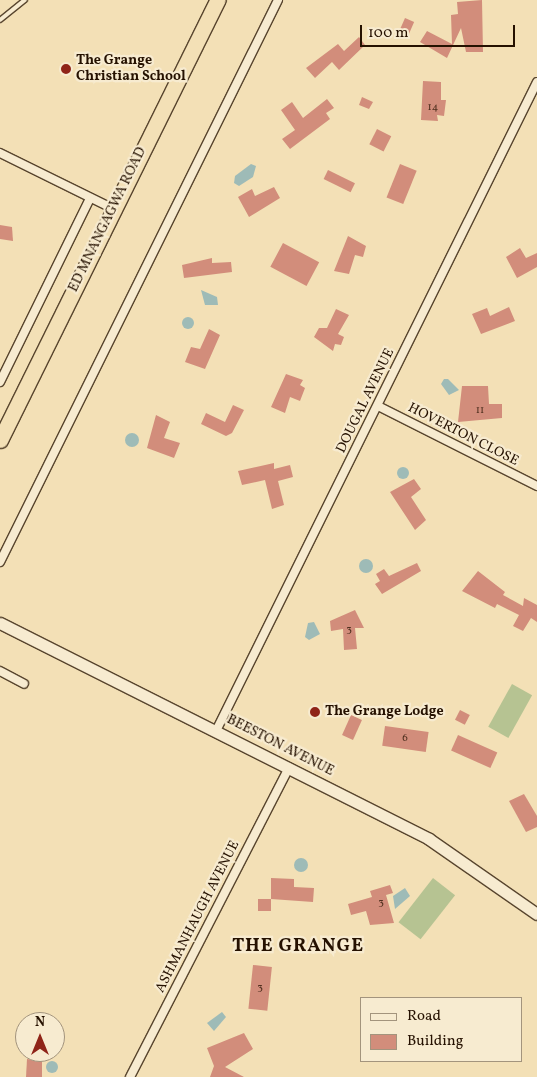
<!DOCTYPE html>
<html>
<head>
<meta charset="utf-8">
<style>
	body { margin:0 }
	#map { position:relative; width:537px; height:1077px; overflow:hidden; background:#f3e0b6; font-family:Vollkorn,serif }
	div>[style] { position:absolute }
	.green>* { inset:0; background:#b6c392; transform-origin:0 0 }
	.water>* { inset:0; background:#9ebbb7 }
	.round { border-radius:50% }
	.building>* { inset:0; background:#d28d7b; transform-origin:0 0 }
	.roads { filter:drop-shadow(1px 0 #58452e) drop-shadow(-1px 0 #58452e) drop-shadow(0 1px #58452e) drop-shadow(0 -1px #58452e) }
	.lane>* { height:4px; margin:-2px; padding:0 2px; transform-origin:2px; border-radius:2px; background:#f7ebd0 }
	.street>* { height:8px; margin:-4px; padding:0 4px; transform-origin:4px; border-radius:4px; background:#f7ebd0 }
	.secondary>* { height:11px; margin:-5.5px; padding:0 5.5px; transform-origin:5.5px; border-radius:5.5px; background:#f7ebd0 }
	.highway>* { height:15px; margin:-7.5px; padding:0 7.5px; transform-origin:7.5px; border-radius:7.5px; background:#f3e0b6 }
	.dots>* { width:14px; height:14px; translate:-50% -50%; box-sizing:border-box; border:2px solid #f7ebd0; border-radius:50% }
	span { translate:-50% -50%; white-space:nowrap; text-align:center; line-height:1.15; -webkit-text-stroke:4.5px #f7ebd0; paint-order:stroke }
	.number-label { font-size:11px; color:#50301f }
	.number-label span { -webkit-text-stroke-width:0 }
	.poi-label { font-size:14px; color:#251100; font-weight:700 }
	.left { translate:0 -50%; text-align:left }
	.street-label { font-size:14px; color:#251100 }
	.district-label { font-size:19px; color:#251100; font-weight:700; letter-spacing:1px }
	.legend { position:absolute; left:360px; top:997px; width:162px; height:65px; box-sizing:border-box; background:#f7ebd0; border:1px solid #a3947d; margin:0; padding:6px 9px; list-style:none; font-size:15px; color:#251100 }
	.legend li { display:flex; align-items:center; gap:10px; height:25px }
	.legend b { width:25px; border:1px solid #a3947d }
	.north { position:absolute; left:15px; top:1012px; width:50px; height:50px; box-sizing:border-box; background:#f7ebd0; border:1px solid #a3947d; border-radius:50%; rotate:0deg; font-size:14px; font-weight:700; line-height:20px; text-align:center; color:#251100 }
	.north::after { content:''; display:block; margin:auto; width:18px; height:22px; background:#8f2418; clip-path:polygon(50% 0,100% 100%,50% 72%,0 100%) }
	.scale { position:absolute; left:360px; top:25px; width:155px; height:22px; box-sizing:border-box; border:2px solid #251100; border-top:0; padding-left:6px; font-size:15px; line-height:18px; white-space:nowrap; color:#251100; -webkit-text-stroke:4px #f7ebd0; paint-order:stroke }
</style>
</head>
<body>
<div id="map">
	<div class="green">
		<i style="left:512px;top:684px;width:23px;height:49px;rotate:29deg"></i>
		<i style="left:433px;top:878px;width:28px;height:56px;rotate:38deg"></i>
	</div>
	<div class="water">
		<i style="clip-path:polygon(251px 164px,256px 166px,253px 177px,239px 186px,234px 183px,235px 176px)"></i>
		<i style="clip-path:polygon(201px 290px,217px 297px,218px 305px,205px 305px)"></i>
		<i class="round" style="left:182px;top:317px;width:12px;height:12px"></i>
		<i style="clip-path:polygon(444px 379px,448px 379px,459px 390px,449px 395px,441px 384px)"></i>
		<i class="round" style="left:125px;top:433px;width:14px;height:14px"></i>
		<i class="round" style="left:397px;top:467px;width:12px;height:12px"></i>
		<i class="round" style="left:359px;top:559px;width:14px;height:14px"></i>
		<i style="clip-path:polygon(314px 622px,320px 634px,309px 640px,305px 637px,308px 623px)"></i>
		<i class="round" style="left:294px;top:858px;width:14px;height:14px"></i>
		<i style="clip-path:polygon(405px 888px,410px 896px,395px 909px,393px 896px)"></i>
		<i style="clip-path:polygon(222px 1012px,226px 1017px,214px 1031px,207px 1023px)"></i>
		<i class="round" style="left:46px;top:1061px;width:12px;height:12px"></i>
	</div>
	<div class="building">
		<i style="clip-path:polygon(482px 0,483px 52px,466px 52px,461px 28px,447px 58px,420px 42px,427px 31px,452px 44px,451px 15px,458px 14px,457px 2px)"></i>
		<i style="left:405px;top:18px;width:10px;height:13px;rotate:24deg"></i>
		<i style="clip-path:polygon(359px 37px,365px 45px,339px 70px,332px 62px,315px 78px,306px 68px,338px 44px,344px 51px)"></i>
		<i style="clip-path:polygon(423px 81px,441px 82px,441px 100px,446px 100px,444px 116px,437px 115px,438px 121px,421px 120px)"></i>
		<i style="clip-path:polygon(362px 97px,373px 102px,369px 109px,359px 105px)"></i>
		<i style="clip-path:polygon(327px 99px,334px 108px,326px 113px,330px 119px,290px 149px,282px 139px,295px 130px,281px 110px,292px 102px,303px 118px)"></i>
		<i style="left:377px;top:129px;width:16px;height:17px;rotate:27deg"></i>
		<i style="left:400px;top:164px;width:18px;height:36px;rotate:22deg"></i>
		<i style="left:328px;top:170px;width:30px;height:10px;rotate:26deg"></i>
		<i style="clip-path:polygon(274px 187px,280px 198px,249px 217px,238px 197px,252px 189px,255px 196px)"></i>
		<i style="clip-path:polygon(0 225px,12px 227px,13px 241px,0 239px)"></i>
		<i style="clip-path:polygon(348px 236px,366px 246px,363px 257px,355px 255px,349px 274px,334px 271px)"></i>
		<i style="left:283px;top:243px;width:41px;height:27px;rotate:28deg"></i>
		<i style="clip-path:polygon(520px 248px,526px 258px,537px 253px,537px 267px,517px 278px,506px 257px)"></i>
		<i style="clip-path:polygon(212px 258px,212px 263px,231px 262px,232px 272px,184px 278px,182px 265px)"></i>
		<i style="clip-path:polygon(509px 307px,515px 321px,481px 334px,472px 314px,487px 308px,490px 316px)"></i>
		<i style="clip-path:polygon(336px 309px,349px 315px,338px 334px,344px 337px,341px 345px,335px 344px,333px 351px,314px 337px,319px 328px,327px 328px)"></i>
		<i style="clip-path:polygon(209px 329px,220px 335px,205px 369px,185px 362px,191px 347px,200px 349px)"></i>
		<i style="clip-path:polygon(286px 374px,303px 380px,300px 385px,305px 388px,300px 401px,290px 397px,285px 413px,271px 407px)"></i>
		<i style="clip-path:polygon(462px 386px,488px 386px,489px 404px,502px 404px,502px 418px,458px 422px)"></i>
		<i style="clip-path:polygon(233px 405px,244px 410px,232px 433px,226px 436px,201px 424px,206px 413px,225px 422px)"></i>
		<i style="clip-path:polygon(156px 415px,170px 422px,164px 438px,180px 443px,174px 458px,147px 448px)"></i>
		<i style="clip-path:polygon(274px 463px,274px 469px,290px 465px,293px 477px,278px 481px,284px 505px,272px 509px,265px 480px,242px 485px,238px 471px)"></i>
		<i style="clip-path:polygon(414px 479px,421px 489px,411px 497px,426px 520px,415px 530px,390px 492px)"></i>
		<i style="clip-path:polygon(417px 563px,421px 571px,382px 594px,375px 584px,380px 581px,376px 574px,384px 569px,389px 576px)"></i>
		<i style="clip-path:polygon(478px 571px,505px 592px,503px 595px,523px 606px,524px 598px,537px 605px,537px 622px,531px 618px,523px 631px,513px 626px,519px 615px,497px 604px,495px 608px,462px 591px)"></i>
		<i style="clip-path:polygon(355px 610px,364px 628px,355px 628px,357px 649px,344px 650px,343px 629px,331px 631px,330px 621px)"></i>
		<i style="left:460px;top:710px;width:11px;height:11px;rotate:27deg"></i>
		<i style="left:351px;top:715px;width:12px;height:22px;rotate:24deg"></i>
		<i style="left:385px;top:726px;width:44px;height:20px;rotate:8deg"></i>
		<i style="left:458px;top:735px;width:43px;height:17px;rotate:24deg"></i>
		<i style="clip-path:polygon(524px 794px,537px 816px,537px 827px,526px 832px,509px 801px)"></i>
		<i style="clip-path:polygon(271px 878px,294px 879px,294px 887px,314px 888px,313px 902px,271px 899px)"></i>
		<i style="clip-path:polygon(390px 885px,393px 893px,386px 895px,394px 923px,370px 925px,366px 911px,351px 915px,348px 904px,372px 897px,370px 891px)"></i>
		<i style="left:258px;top:899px;width:13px;height:12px"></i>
		<i style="left:253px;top:965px;width:19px;height:44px;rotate:6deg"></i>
		<i style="clip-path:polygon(244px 1033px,253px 1049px,225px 1067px,244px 1077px,210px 1077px,214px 1066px,207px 1048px)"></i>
		<i style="clip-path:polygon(27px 1059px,42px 1061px,42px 1077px,26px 1077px)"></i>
	</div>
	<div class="roads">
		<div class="lane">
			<i style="left:0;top:20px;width:32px;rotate:-39deg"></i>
		</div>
		<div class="street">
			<i style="left:0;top:153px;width:127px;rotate:26.2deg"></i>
			<i style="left:0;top:382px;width:205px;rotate:-63.9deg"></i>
			<i style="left:378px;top:406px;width:178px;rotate:26.7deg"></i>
			<i style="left:0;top:562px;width:627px;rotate:-63.68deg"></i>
			<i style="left:0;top:671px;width:27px;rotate:28deg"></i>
			<i style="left:216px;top:731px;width:724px;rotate:-63.68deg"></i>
			<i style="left:130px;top:1077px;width:348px;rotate:-62.8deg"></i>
		</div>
		<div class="secondary">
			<i style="left:0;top:623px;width:480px;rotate:26.7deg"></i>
			<i style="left:429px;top:839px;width:131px;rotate:34.8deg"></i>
		</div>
		<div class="highway">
			<i style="left:0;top:440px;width:491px;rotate:-63.7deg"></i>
		</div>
	</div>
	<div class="dots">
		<i style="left:66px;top:69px;background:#8f2418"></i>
		<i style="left:315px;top:712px;background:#8f2418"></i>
	</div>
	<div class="number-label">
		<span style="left:433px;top:108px">14</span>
		<span style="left:480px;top:411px">11</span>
		<span style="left:349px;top:630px">3</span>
		<span style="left:405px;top:739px">6</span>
		<span style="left:381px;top:903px">3</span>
		<span style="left:260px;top:988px">3</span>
	</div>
	<div class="poi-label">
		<span class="left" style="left:76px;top:69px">The Grange<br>Christian School</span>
		<span class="left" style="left:325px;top:712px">The Grange Lodge</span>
	</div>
	<div class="street-label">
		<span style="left:108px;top:220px;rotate:-64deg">ED MNANGAGWA ROAD</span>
		<span style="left:366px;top:401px;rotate:-64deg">DOUGAL AVENUE</span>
		<span style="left:463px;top:435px;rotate:27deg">HOVERTON CLOSE</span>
		<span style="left:280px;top:746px;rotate:27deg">BEESTON AVENUE</span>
		<span style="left:198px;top:917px;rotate:-63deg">ASHMANHAUGH AVENUE</span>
	</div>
	<div class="district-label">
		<span style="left:298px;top:947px">THE GRANGE</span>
	</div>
	<ul class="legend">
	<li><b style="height:6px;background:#f7ebd0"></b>Road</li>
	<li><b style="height:14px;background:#d28d7b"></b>Building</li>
	</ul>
	<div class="north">N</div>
	<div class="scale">100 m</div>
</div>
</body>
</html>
